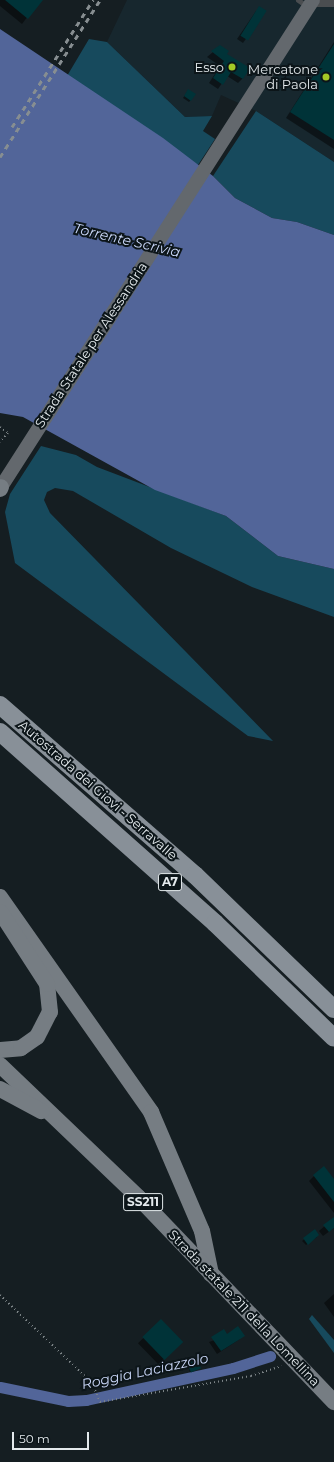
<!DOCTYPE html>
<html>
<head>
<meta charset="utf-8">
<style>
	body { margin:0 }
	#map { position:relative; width:334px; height:1462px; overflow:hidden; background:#151e22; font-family:Montserrat,sans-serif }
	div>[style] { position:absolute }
	.built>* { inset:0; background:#17272e }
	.green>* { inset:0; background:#174a5d }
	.water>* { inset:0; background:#526599 }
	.shadow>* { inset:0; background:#0007; transform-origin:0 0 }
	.canal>* { height:11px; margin:-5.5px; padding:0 5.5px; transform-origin:5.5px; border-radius:5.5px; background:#526599 }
	.building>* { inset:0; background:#003338; transform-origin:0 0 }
	.path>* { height:2px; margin-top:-1px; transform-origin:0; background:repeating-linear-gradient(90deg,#7c8487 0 1px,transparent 0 4px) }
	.service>* { height:5px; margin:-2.5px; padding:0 2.5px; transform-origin:2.5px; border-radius:2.5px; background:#4a4d50 }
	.minor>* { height:10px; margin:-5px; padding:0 5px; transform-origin:5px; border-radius:5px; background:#4a4d50 }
	.secondary>* { height:14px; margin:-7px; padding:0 7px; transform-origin:7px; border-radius:7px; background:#63686d }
	.primary>* { height:16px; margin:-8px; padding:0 8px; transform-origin:8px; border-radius:8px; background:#767d83 }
	.motorway>* { height:18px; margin:-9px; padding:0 9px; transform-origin:9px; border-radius:9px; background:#889098 }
	.rail>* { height:3px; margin-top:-1.5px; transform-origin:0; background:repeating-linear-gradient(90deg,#878e91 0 5px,transparent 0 10px) }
	.dots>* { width:11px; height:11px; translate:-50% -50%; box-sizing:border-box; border:2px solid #0c1519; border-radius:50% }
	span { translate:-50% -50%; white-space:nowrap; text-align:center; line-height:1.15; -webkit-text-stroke:4px #0c1519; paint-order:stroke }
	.shield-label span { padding:1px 3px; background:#0c1519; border:1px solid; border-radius:3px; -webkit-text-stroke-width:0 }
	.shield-label { font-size:12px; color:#e3e9ec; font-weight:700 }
	.poi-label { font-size:13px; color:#e3e9ec }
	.right { translate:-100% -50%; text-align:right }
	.street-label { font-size:13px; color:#e3e9ec }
	.water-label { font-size:14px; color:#cad7f8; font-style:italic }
	.scale { position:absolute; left:12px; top:1432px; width:77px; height:18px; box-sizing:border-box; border:2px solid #e3e9ec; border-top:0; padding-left:5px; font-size:12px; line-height:14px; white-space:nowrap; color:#e3e9ec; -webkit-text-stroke:3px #0c1519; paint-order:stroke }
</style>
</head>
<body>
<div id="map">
	<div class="built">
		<i style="clip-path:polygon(127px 0,334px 0,334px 162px,256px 111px,221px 95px,212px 116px,185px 117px,107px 42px)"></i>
	</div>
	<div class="green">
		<i style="clip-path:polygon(89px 39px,107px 42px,185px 117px,212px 116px,203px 131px,215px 139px,198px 165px,67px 76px)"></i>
		<i style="clip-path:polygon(256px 111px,334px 162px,334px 235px,297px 222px,272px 218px,235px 198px,213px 176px)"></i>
		<i style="clip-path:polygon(41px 446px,76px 455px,97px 467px,226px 516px,278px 556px,334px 569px,334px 617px,252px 587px,171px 548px,73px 491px,55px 488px,47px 492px,44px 500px,50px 513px,273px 741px,248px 736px,15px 563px,5px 512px,10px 494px)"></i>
		<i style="clip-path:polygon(312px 1315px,334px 1340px,334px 1353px,309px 1319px)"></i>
	</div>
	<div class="water">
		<i style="clip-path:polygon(0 29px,163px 138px,213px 176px,235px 198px,272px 218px,297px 222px,334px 235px,334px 569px,278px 556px,226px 516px,155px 490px,23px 417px,0 413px)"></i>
	</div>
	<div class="shadow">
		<i style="clip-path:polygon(0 0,40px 0,22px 24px,0 6px)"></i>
		<i style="clip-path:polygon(256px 11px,265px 12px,243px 43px,237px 39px)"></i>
		<i style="clip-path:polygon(334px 42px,334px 149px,286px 118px)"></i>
		<i style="clip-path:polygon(220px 46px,243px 78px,238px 83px,227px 76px,218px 89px,209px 83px,220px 66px,207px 57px)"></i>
		<i style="clip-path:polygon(187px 92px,191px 100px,189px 102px,183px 98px)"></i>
		<i style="clip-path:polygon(314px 1176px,334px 1181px,334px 1213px,309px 1181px)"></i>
		<i style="clip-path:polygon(334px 1218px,334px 1228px,323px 1236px,319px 1231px)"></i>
		<i style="clip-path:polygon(315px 1231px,317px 1237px,306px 1245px,302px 1241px)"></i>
		<i style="clip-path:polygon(334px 1294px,334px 1317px,324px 1303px)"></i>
		<i style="left:161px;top:1321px;width:29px;height:32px;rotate:46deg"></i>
		<i style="clip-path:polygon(226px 1336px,240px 1339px,217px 1354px,209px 1342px)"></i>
		<i style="clip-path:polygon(188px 1364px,198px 1369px,190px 1373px)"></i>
	</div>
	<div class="canal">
		<i style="left:0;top:1387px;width:69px;rotate:11.6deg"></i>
		<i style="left:68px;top:1401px;width:18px;rotate:-3deg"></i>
		<i style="left:86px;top:1400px;width:150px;rotate:-12.3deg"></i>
		<i style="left:233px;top:1368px;width:39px;rotate:-18deg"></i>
	</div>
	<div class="building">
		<i style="clip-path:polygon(5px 0,43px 0,28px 19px)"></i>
		<i style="left:259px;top:6px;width:9px;height:35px;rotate:32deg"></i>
		<i style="clip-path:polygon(334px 44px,334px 140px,290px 112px)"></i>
		<i style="clip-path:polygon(220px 45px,229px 51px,227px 54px,250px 68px,243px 79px,231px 72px,223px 85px,213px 78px,224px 61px,211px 51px)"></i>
		<i style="clip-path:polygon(188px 89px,196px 94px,191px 101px,184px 96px)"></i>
		<i style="clip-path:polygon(324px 1166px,334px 1179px,334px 1202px,313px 1175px)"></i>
		<i style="clip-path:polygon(334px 1217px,334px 1228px,329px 1232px,323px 1225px)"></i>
		<i style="clip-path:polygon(315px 1229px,319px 1235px,308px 1245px,303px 1238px)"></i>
		<i style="left:161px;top:1319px;width:32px;height:26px;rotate:46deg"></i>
		<i style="clip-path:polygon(238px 1326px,245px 1336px,221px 1351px,211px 1337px,224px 1329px,227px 1334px)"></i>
		<i style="left:197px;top:1359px;width:10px;height:11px;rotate:66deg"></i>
	</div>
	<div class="path">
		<i style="left:0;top:427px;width:10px;rotate:37deg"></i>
		<i style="left:8px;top:433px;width:12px;rotate:132deg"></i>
		<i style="left:0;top:1295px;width:127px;rotate:43.7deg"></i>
		<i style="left:92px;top:1383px;width:21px;rotate:67deg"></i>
		<i style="left:100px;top:1402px;width:153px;rotate:-9.8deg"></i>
		<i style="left:251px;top:1376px;width:32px;rotate:-18deg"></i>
	</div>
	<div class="service">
		<i style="left:298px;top:0;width:11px;rotate:34deg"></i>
	</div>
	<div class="minor">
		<i style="left:311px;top:2px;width:23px"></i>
	</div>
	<div class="secondary">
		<i style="left:1px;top:487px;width:578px;rotate:-57.35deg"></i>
	</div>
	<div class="primary">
		<i style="left:0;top:489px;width:2px;rotate:-63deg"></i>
		<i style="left:0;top:897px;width:263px;rotate:54.9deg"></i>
		<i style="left:151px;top:1112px;width:129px;rotate:66.8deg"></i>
		<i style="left:202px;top:1231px;width:44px;rotate:78.2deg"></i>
		<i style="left:0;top:1050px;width:21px;rotate:-5deg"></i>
		<i style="left:21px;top:1048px;width:19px;rotate:-35deg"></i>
		<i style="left:37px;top:1037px;width:28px;rotate:-63deg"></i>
		<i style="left:50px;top:1012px;width:28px;rotate:-96deg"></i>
		<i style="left:47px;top:984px;width:85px;rotate:-122.9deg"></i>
		<i style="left:0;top:1065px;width:191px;rotate:43.7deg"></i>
		<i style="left:138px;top:1197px;width:284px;rotate:46.3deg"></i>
		<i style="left:0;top:1089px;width:47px;rotate:28.2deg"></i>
	</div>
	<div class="motorway">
		<i style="left:0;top:705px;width:259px;rotate:41.1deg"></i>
		<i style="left:195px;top:875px;width:193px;rotate:44deg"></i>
		<i style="left:0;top:732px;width:288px;rotate:41.6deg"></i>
		<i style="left:215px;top:923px;width:165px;rotate:44deg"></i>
	</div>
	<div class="rail">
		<i style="left:12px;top:127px;width:151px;rotate:-57.5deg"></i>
		<i style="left:0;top:157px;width:186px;rotate:-57.5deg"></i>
	</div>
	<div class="dots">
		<i style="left:232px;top:67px;background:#a3c926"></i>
		<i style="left:326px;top:77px;background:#a3c926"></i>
	</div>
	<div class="shield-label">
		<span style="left:170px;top:882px">A7</span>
		<span style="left:143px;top:1202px">SS211</span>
	</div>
	<div class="poi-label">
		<span class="right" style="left:224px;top:67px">Esso</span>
		<span class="right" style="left:318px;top:77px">Mercatone<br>di Paola</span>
	</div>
	<div class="street-label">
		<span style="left:91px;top:345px;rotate:-57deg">Strada Statale per Alessandria</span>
		<span style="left:98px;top:790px;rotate:41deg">Autostrada dei Giovi - Serravalle</span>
		<span style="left:244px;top:1308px;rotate:46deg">Strada statale 211 della Lomellina</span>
	</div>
	<div class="water-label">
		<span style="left:127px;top:240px;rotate:13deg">Torrente Scrivia</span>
		<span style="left:145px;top:1371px;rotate:-12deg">Roggia Laciazzolo</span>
	</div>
	<div class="scale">50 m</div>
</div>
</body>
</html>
